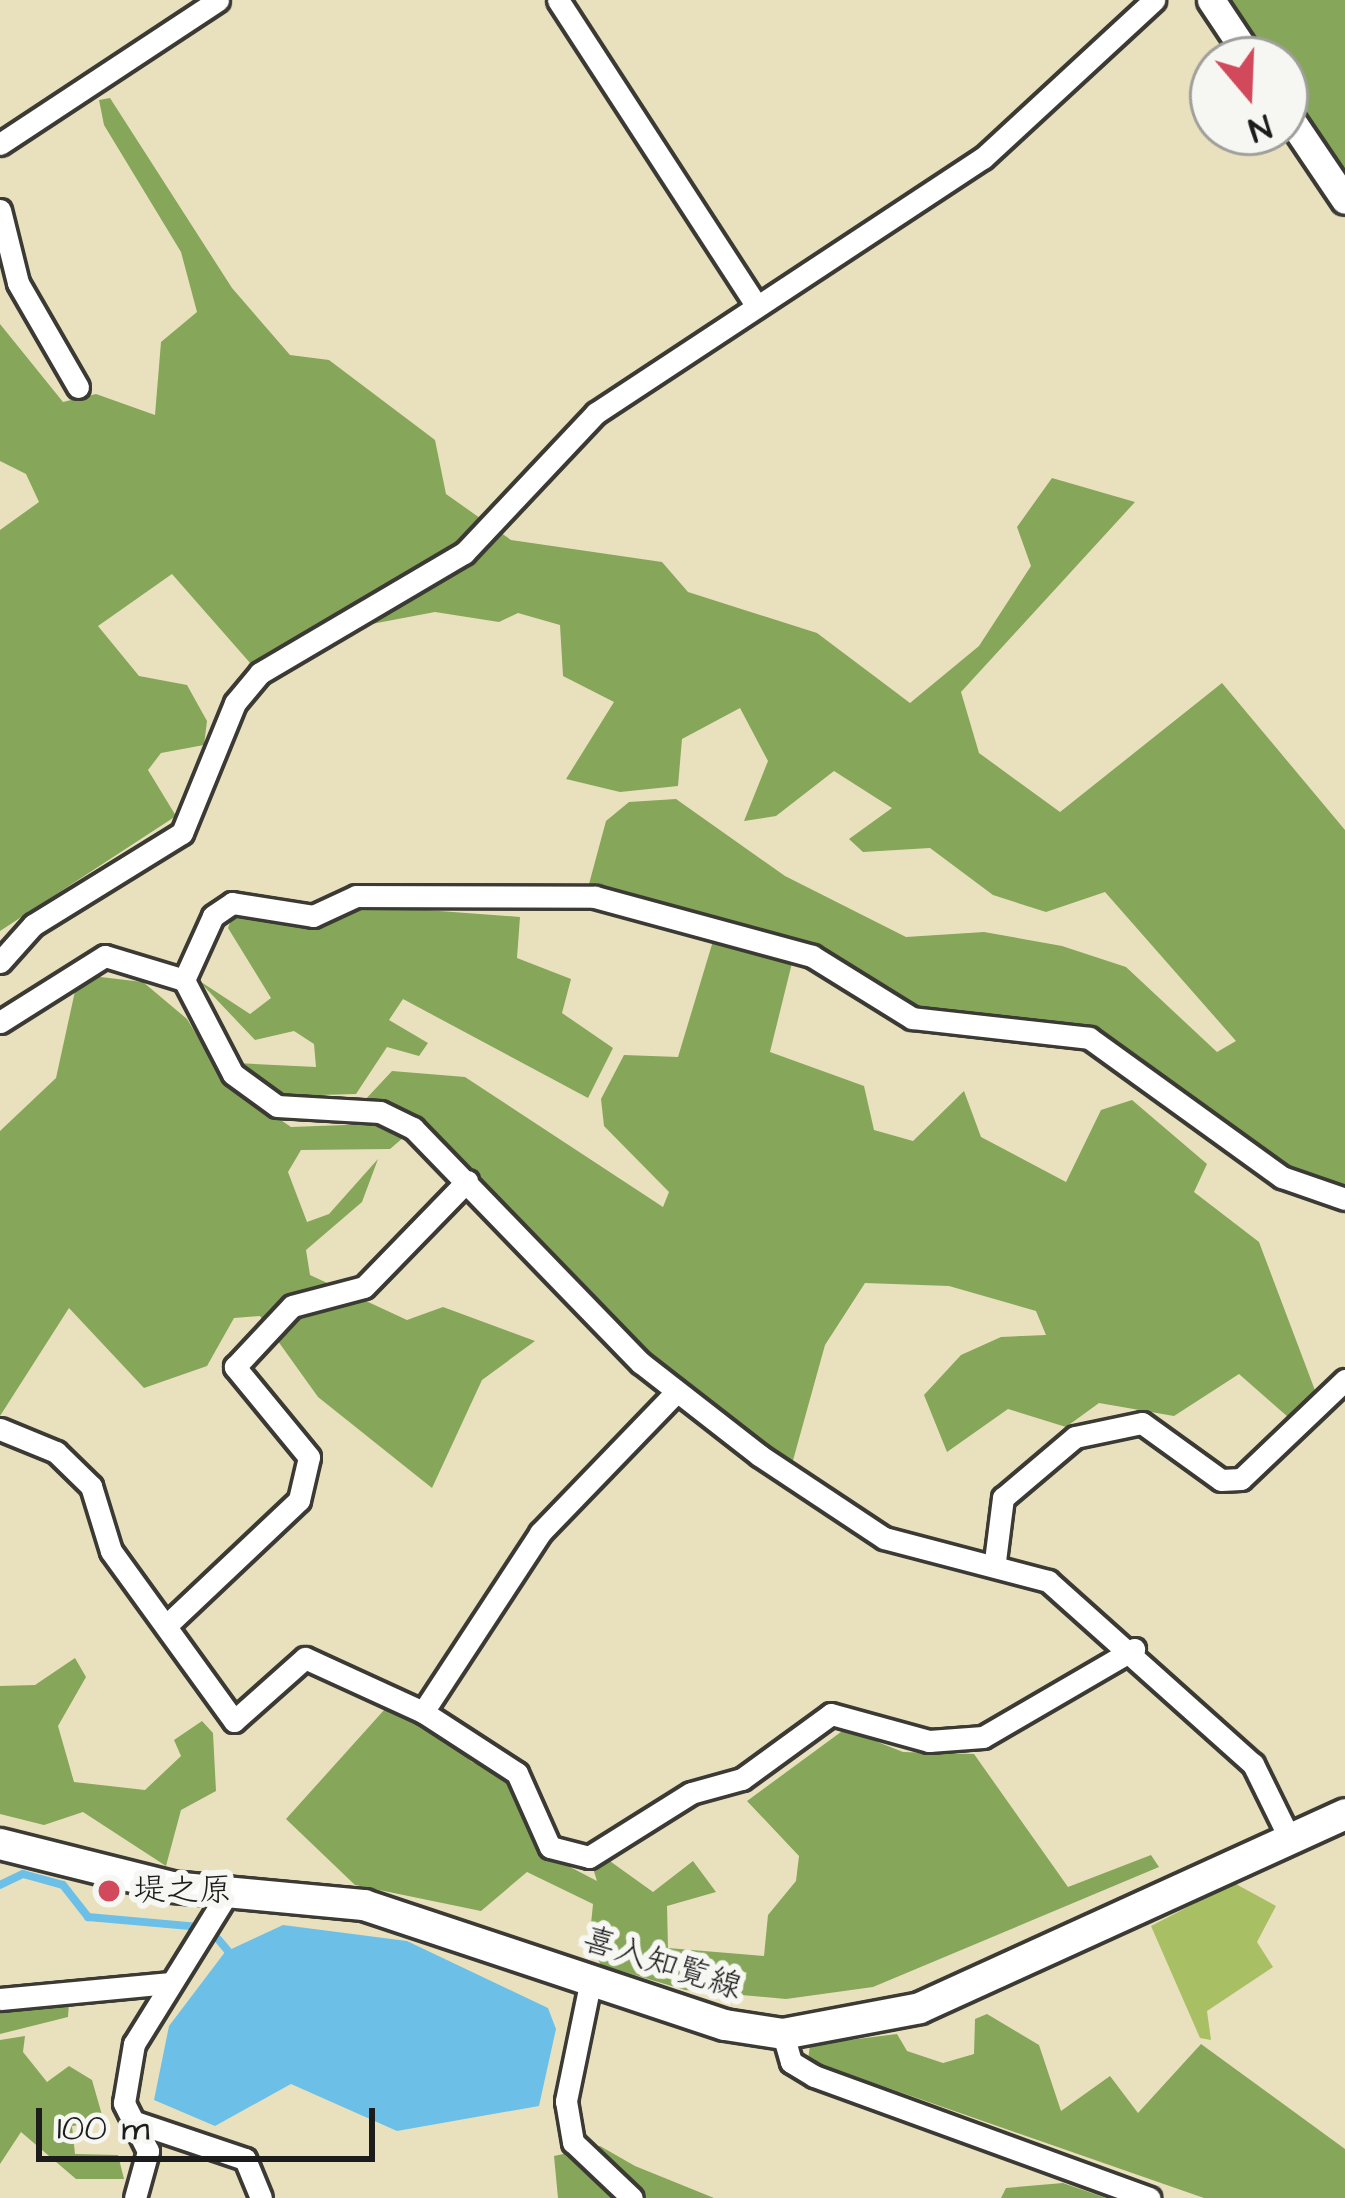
<!DOCTYPE html>
<html>
<head>
<meta charset="utf-8">
<style>
	body { margin:0 }
	#map { position:relative; width:1345px; height:2198px; overflow:hidden; background:#e9e1be; font-family:"Architects Daughter","Klee One",sans-serif }
	div>[style] { position:absolute }
	.green>* { inset:0; background:#a9bf64 }
	.forest>* { inset:0; background:#86a65a }
	.water>* { inset:0; background:#6cc0e8 }
	.stream>* { height:8px; margin:-4px; padding:0 4px; transform-origin:4px; border-radius:4px; background:#6cc0e8 }
	.roads { filter:drop-shadow(3px 0 #3b3a34) drop-shadow(-3px 0 #3b3a34) drop-shadow(0 3px #3b3a34) drop-shadow(0 -3px #3b3a34) }
	.minor>* { height:21px; margin:-10.5px; padding:0 10.5px; transform-origin:10.5px; border-radius:10.5px; background:#fff }
	.tertiary>* { height:27px; margin:-13.5px; padding:0 13.5px; transform-origin:13.5px; border-radius:13.5px; background:#fff }
	.secondary>* { height:30px; margin:-15px; padding:0 15px; transform-origin:15px; border-radius:15px; background:#fff }
	.dots>* { width:33px; height:33px; translate:-50% -50%; box-sizing:border-box; border:6px solid #f6f6f2; border-radius:50% }
	span { translate:-50% -50%; white-space:nowrap; text-align:center; line-height:1.15; -webkit-text-stroke:12px #f6f6f2; paint-order:stroke }
	.poi-label { font-size:33px; color:#1c1c1c }
	.left { translate:0 -50%; text-align:left }
	.street-label { font-size:33px; color:#1c1c1c }
	.north { position:absolute; left:1189px; top:36px; width:120px; height:120px; box-sizing:border-box; background:#f6f6f2; border:3px solid #9f9f9c; border-radius:50%; rotate:161deg; font-size:33px; font-weight:700; line-height:48px; text-align:center; color:#1c1c1c }
	.north::after { content:''; display:block; margin:auto; width:42px; height:54px; background:#d1495b; clip-path:polygon(50% 0,100% 100%,50% 72%,0 100%) }
	.scale { position:absolute; left:36px; top:2108px; width:339px; height:54px; box-sizing:border-box; border:6px solid #1c1c1c; border-top:0; padding-left:15px; font-size:36px; line-height:42px; white-space:nowrap; color:#1c1c1c; -webkit-text-stroke:9px #f6f6f2; paint-order:stroke }
</style>
</head>
<body>
<div id="map">
	<div class="green">
		<i style="clip-path:polygon(1234px 1883px,1276px 1906px,1257px 1942px,1273px 1967px,1207px 2011px,1211px 2040px,1200px 2038px,1151px 1926px)"></i>
	</div>
	<div class="forest">
		<i style="clip-path:polygon(1228px 0,1345px 0,1345px 171px,1285px 83px,1285px 60px,1270px 60px)"></i>
		<i style="clip-path:polygon(110px 98px,232px 288px,290px 355px,329px 360px,435px 440px,446px 494px,511px 540px,662px 562px,688px 592px,817px 633px,910px 703px,979px 646px,1031px 566px,1017px 527px,1052px 478px,1135px 502px,961px 692px,979px 753px,1060px 812px,1222px 683px,1345px 830px,1345px 1190px,1286px 1168px,1083px 1026px,916px 1010px,589px 884px,606px 821px,629px 802px,676px 799px,785px 876px,906px 937px,984px 932px,1062px 946px,1126px 967px,1217px 1052px,1236px 1041px,1105px 892px,1046px 912px,993px 895px,930px 848px,863px 852px,849px 839px,892px 808px,834px 771px,776px 816px,744px 821px,768px 761px,740px 708px,682px 739px,678px 786px,620px 792px,566px 779px,614px 702px,563px 676px,560px 625px,518px 613px,499px 622px,435px 612px,308px 636px,251px 664px,172px 574px,98px 626px,139px 676px,187px 685px,207px 721px,204px 745px,161px 753px,148px 770px,176px 816px,0 931px,0 530px,39px 502px,26px 474px,0 461px,0 324px,63px 402px,96px 394px,155px 415px,161px 342px,197px 312px,181px 252px,104px 125px,99px 100px)"></i>
		<i style="clip-path:polygon(359px 905px,520px 917px,517px 958px,571px 979px,562px 1013px,613px 1048px,588px 1098px,403px 999px,389px 1020px,428px 1043px,419px 1056px,387px 1047px,356px 1094px,283px 1096px,236px 1063px,316px 1067px,314px 1044px,294px 1031px,255px 1040px,198px 980px,250px 1014px,271px 998px,228px 928px,234px 912px)"></i>
		<i style="clip-path:polygon(713px 941px,792px 963px,770px 1052px,864px 1086px,874px 1130px,913px 1141px,964px 1091px,981px 1137px,1066px 1182px,1101px 1110px,1132px 1100px,1207px 1164px,1194px 1192px,1259px 1242px,1316px 1393px,1288px 1417px,1239px 1374px,1174px 1416px,1099px 1403px,1066px 1427px,1008px 1409px,947px 1452px,924px 1395px,961px 1355px,1001px 1337px,1046px 1335px,1036px 1311px,949px 1286px,865px 1283px,825px 1345px,792px 1464px,675px 1382px,421px 1116px,364px 1101px,392px 1071px,465px 1077px,663px 1207px,669px 1192px,604px 1126px,601px 1099px,624px 1055px,678px 1057px)"></i>
		<i style="clip-path:polygon(92px 976px,143px 982px,187px 1019px,225px 1082px,291px 1127px,373px 1124px,404px 1137px,390px 1149px,301px 1150px,288px 1172px,307px 1222px,329px 1214px,378px 1159px,362px 1202px,306px 1250px,310px 1275px,407px 1320px,443px 1307px,535px 1341px,482px 1380px,432px 1488px,318px 1397px,260px 1316px,234px 1318px,207px 1366px,144px 1388px,69px 1308px,0 1416px,0 1131px,56px 1078px,77px 982px)"></i>
		<i style="clip-path:polygon(75px 1658px,86px 1677px,58px 1726px,74px 1782px,145px 1790px,181px 1756px,174px 1740px,202px 1721px,213px 1733px,216px 1791px,181px 1810px,166px 1866px,83px 1812px,44px 1825px,0 1814px,0 1686px,35px 1685px)"></i>
		<i style="clip-path:polygon(385px 1709px,440px 1728px,472px 1762px,507px 1774px,543px 1853px,597px 1881px,592px 1865px,607px 1859px,653px 1892px,693px 1861px,716px 1892px,667px 1906px,668px 1948px,764px 1956px,768px 1915px,796px 1881px,799px 1856px,747px 1801px,845px 1729px,903px 1752px,974px 1754px,1068px 1887px,1151px 1855px,1159px 1867px,873px 1987px,786px 1999px,685px 1990px,601px 1965px,589px 1944px,593px 1904px,527px 1872px,481px 1911px,355px 1885px,286px 1819px)"></i>
		<i style="clip-path:polygon(69px 2002px,68px 2017px,0 2034px,0 2011px)"></i>
		<i style="clip-path:polygon(987px 2014px,1039px 2045px,1061px 2111px,1110px 2076px,1138px 2113px,1201px 2044px,1345px 2149px,1345px 2198px,1204px 2198px,808px 2060px,810px 2045px,897px 2034px,907px 2051px,943px 2063px,974px 2054px,975px 2019px)"></i>
		<i style="clip-path:polygon(25px 2036px,23px 2052px,47px 2082px,69px 2066px,92px 2080px,104px 2122px,72px 2126px,75px 2154px,118px 2155px,124px 2179px,76px 2179px,21px 2132px,0 2164px,0 2040px)"></i>
		<i style="clip-path:polygon(600px 2146px,635px 2166px,714px 2198px,558px 2198px,554px 2156px)"></i>
		<i style="clip-path:polygon(1063px 2183px,1106px 2198px,1001px 2198px,1006px 2188px)"></i>
	</div>
	<div class="water">
		<i style="clip-path:polygon(283px 1925px,407px 1941px,548px 2008px,556px 2029px,539px 2106px,397px 2131px,291px 2084px,215px 2126px,154px 2100px,169px 2026px,225px 1952px)"></i>
	</div>
	<div class="stream">
		<i style="left:0;top:1885px;width:25px;rotate:-26deg"></i>
		<i style="left:23px;top:1874px;width:41px;rotate:15.4deg"></i>
		<i style="left:63px;top:1885px;width:41px;rotate:52deg"></i>
		<i style="left:88px;top:1917px;width:111px;rotate:5.1deg"></i>
		<i style="left:218px;top:1939px;width:23px;rotate:50deg"></i>
	</div>
	<div class="roads">
		<div class="minor">
			<i style="left:558px;top:0;width:365px;rotate:57deg"></i>
			<i style="left:0;top:144px;width:261px;rotate:-33.4deg"></i>
			<i style="left:0;top:210px;width:75px;rotate:76.1deg"></i>
			<i style="left:18px;top:283px;width:120px;rotate:60deg"></i>
			<i style="left:0;top:962px;width:50px;rotate:-48.3deg"></i>
			<i style="left:33px;top:925px;width:175px;rotate:-31.7deg"></i>
			<i style="left:182px;top:833px;width:140px;rotate:-67.8deg"></i>
			<i style="left:235px;top:703px;width:39px;rotate:-50deg"></i>
			<i style="left:260px;top:673px;width:237px;rotate:-30.5deg"></i>
			<i style="left:464px;top:553px;width:192px;rotate:-46.7deg"></i>
			<i style="left:596px;top:413px;width:463px;rotate:-33.4deg"></i>
			<i style="left:983px;top:158px;width:233px;rotate:-42.7deg"></i>
			<i style="left:184px;top:980px;width:70px;rotate:-65.6deg"></i>
			<i style="left:213px;top:916px;width:23px;rotate:-34deg"></i>
			<i style="left:232px;top:903px;width:82px;rotate:9.1deg"></i>
			<i style="left:313px;top:916px;width:47px;rotate:-24.9deg"></i>
			<i style="left:356px;top:896px;width:239px;rotate:0.2deg"></i>
			<i style="left:595px;top:897px;width:225px;rotate:15.2deg"></i>
			<i style="left:812px;top:956px;width:118px;rotate:31.8deg"></i>
			<i style="left:912px;top:1018px;width:178px;rotate:6.4deg"></i>
			<i style="left:1089px;top:1038px;width:238px;rotate:35.8deg"></i>
			<i style="left:1282px;top:1177px;width:67px;rotate:19.2deg"></i>
			<i style="left:0;top:1022px;width:124px;rotate:-32.2deg"></i>
			<i style="left:105px;top:956px;width:83px;rotate:16.9deg"></i>
			<i style="left:184px;top:980px;width:106px;rotate:62.5deg"></i>
			<i style="left:233px;top:1074px;width:54px;rotate:36deg"></i>
			<i style="left:277px;top:1106px;width:103px;rotate:3.3deg"></i>
			<i style="left:380px;top:1112px;width:37px;rotate:26deg"></i>
			<i style="left:413px;top:1128px;width:327px;rotate:45.9deg"></i>
			<i style="left:641px;top:1363px;width:150px;rotate:37.9deg"></i>
			<i style="left:759px;top:1455px;width:150px;rotate:33.6deg"></i>
			<i style="left:884px;top:1538px;width:170px;rotate:14.7deg"></i>
			<i style="left:1048px;top:1581px;width:275px;rotate:41.8deg"></i>
			<i style="left:1253px;top:1764px;width:79px;rotate:63.8deg"></i>
			<i style="left:0;top:1429px;width:61px;rotate:22.3deg"></i>
			<i style="left:56px;top:1452px;width:49px;rotate:44.2deg"></i>
			<i style="left:91px;top:1486px;width:68px;rotate:72.9deg"></i>
			<i style="left:111px;top:1551px;width:210px;rotate:54.1deg"></i>
			<i style="left:234px;top:1721px;width:95px;rotate:-41.6deg"></i>
			<i style="left:305px;top:1658px;width:130px;rotate:24.6deg"></i>
			<i style="left:423px;top:1712px;width:112px;rotate:33deg"></i>
			<i style="left:517px;top:1773px;width:81px;rotate:66deg"></i>
			<i style="left:550px;top:1847px;width:40px;rotate:14.4deg"></i>
			<i style="left:589px;top:1857px;width:120px;rotate:-32.1deg"></i>
			<i style="left:691px;top:1793px;width:53px;rotate:-15.4deg"></i>
			<i style="left:742px;top:1779px;width:110px;rotate:-36.1deg"></i>
			<i style="left:831px;top:1714px;width:102px;rotate:15.4deg"></i>
			<i style="left:929px;top:1741px;width:54px;rotate:-4.2deg"></i>
			<i style="left:983px;top:1737px;width:175px;rotate:-30.2deg"></i>
			<i style="left:995px;top:1561px;width:64px;rotate:-82.8deg"></i>
			<i style="left:1003px;top:1498px;width:94px;rotate:-40.3deg"></i>
			<i style="left:1075px;top:1437px;width:68px;rotate:-11.8deg"></i>
			<i style="left:1142px;top:1423px;width:97px;rotate:35.8deg"></i>
			<i style="left:1221px;top:1480px;width:20px;rotate:-3deg"></i>
			<i style="left:1241px;top:1479px;width:144px;rotate:-43.6deg"></i>
			<i style="left:169px;top:1623px;width:179px;rotate:-43.4deg"></i>
			<i style="left:299px;top:1500px;width:44px;rotate:-76.9deg"></i>
			<i style="left:309px;top:1457px;width:117px;rotate:-129.4deg"></i>
			<i style="left:235px;top:1367px;width:83px;rotate:-46.9deg"></i>
			<i style="left:292px;top:1306px;width:74px;rotate:-14.8deg"></i>
			<i style="left:364px;top:1287px;width:148px;rotate:-45.8deg"></i>
			<i style="left:423px;top:1712px;width:214px;rotate:-56.8deg"></i>
			<i style="left:540px;top:1533px;width:194px;rotate:-46deg"></i>
			<i style="left:591px;top:1979px;width:125px;rotate:101.6deg"></i>
			<i style="left:566px;top:2101px;width:42px;rotate:80.3deg"></i>
			<i style="left:573px;top:2142px;width:81px;rotate:43.5deg"></i>
			<i style="left:0;top:1999px;width:169px;rotate:-5.4deg"></i>
			<i style="left:783px;top:2034px;width:29px;rotate:74deg"></i>
			<i style="left:791px;top:2062px;width:27px;rotate:31deg"></i>
			<i style="left:814px;top:2076px;width:357px;rotate:20deg"></i>
			<i style="left:132px;top:2121px;width:119px;rotate:18.6deg"></i>
			<i style="left:245px;top:2159px;width:42px;rotate:67.7deg"></i>
			<i style="left:135px;top:2198px;width:49px;rotate:-74.5deg"></i>
			<i style="left:148px;top:2151px;width:54px;rotate:-116.6deg"></i>
			<i style="left:124px;top:2103px;width:60px;rotate:-80.4deg"></i>
			<i style="left:134px;top:2044px;width:176px;rotate:-58.2deg"></i>
		</div>
		<div class="tertiary">
			<i style="left:1211px;top:0;width:72px;rotate:56.3deg"></i>
			<i style="left:1285px;top:111px;width:107px;rotate:56deg"></i>
		</div>
		<div class="secondary">
			<i style="left:0;top:1844px;width:178px;rotate:14deg"></i>
			<i style="left:173px;top:1887px;width:192px;rotate:5.4deg"></i>
			<i style="left:364px;top:1905px;width:380px;rotate:18.4deg"></i>
			<i style="left:725px;top:2025px;width:59px;rotate:8.8deg"></i>
			<i style="left:783px;top:2034px;width:139px;rotate:-10.7deg"></i>
			<i style="left:920px;top:2008px;width:467px;rotate:-24.5deg"></i>
		</div>
	</div>
	<div class="dots">
		<i style="left:109px;top:1891px;background:#d1495b"></i>
	</div>
	<div class="poi-label">
		<span class="left" style="left:133px;top:1891px">堤之原</span>
	</div>
	<div class="street-label">
		<span style="left:662px;top:1964px;rotate:18deg">喜入知覧線</span>
	</div>
	<div class="north">N</div>
	<div class="scale">100 m</div>
</div>
</body>
</html>
